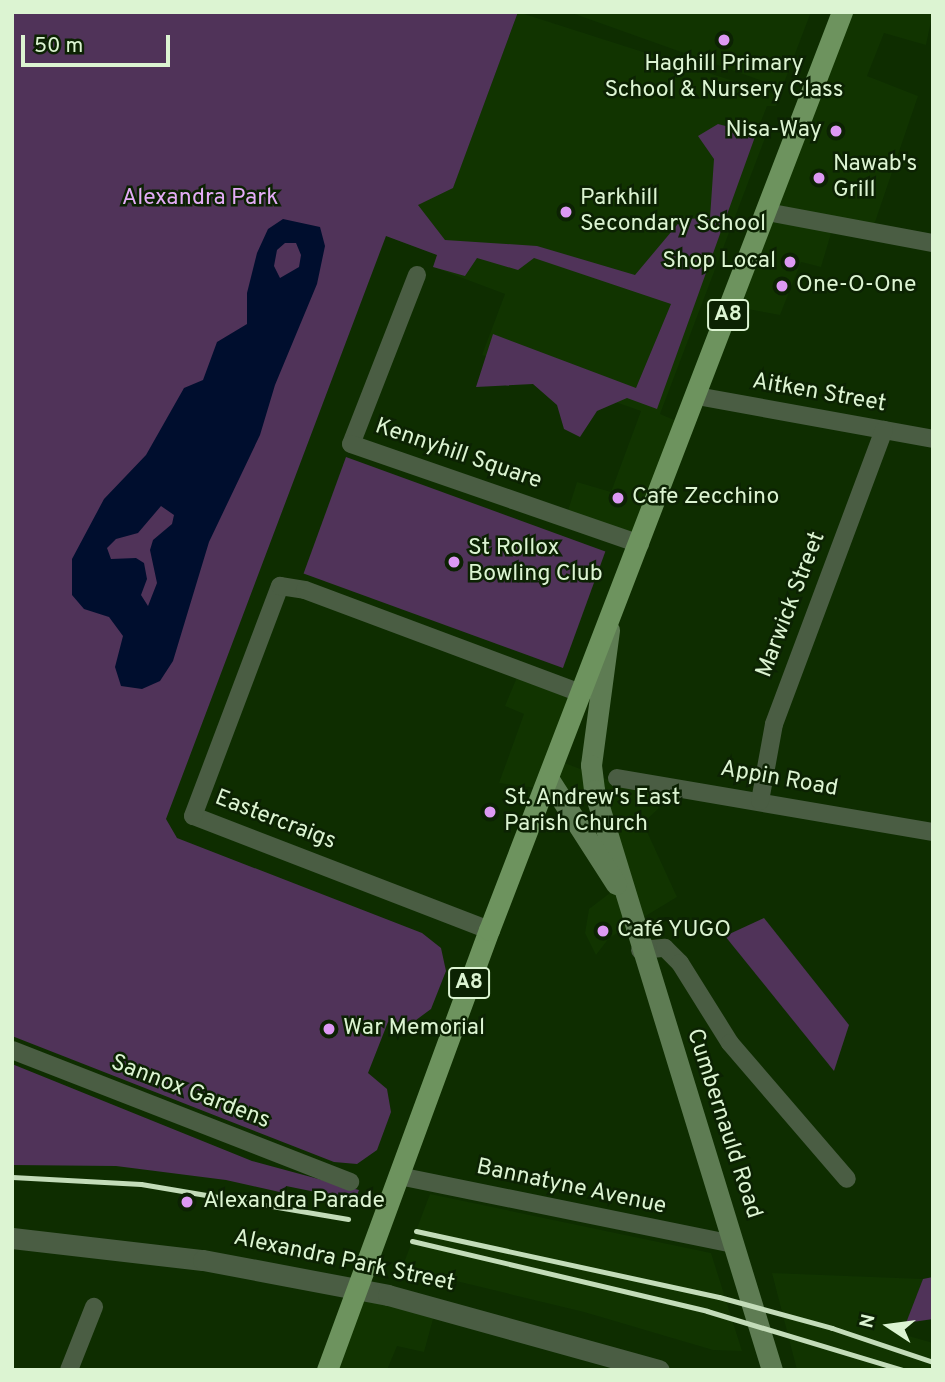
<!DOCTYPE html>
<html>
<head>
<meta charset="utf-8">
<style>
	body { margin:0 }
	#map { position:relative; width:945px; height:1382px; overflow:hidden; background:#0e2d00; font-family:Overpass,sans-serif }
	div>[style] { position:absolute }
	.built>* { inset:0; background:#113400 }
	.green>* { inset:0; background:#503359; transform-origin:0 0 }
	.water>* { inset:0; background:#000e2e }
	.minor>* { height:18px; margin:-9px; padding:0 9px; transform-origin:9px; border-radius:9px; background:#4a5d43 }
	.tertiary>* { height:21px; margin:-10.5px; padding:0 10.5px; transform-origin:10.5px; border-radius:10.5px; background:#4a5d43 }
	.secondary>* { height:21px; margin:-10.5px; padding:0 10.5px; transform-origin:10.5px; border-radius:10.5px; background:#5e7c53 }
	.primary>* { height:21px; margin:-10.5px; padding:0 10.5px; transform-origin:10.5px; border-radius:10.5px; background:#6d935e }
	.rail>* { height:5px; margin:-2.5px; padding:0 2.5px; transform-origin:2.5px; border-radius:2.5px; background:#c3dcb9 }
	.dots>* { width:19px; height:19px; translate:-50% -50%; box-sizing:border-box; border:4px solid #0c2203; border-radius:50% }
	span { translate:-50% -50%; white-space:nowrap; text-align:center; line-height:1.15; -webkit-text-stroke:5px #0c2203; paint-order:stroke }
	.shield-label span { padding:2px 5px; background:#0c2203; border:2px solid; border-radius:5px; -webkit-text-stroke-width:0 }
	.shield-label { font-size:21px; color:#dcf4d2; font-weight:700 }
	.poi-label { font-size:23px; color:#dcf4d2 }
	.right { translate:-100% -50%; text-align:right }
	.left { translate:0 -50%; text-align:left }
	.park-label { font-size:23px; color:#e3acf6 }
	.street-label { font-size:23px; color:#dcf4d2 }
	.frame { position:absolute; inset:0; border:14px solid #dcf4d2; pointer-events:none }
	.north { position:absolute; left:854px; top:1291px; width:70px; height:70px; -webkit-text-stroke:5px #0c2203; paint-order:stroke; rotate:283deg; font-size:19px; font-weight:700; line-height:28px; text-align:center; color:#dcf4d2 }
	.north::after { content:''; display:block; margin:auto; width:24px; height:32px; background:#dcf4d2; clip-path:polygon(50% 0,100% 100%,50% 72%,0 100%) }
	.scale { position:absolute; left:21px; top:35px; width:149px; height:32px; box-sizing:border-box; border:4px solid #dcf4d2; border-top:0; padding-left:9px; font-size:21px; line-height:24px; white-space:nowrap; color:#dcf4d2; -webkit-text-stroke:5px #0c2203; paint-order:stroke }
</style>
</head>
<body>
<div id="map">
	<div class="built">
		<i style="clip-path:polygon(518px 12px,780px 96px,776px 106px,767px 106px,756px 134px,765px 138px,660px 414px,688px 426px,643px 545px,566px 517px,577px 482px,611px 492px,641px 411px,482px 355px,505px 294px,433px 267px,437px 255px,386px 236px,409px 173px,453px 187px)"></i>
		<i style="clip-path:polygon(569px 12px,811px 12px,782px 88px)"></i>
		<i style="clip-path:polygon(842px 12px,933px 12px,926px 45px,884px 33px,867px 76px,918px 96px,874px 225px,835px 220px,821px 267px,801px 262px,780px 315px,731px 306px)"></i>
		<i style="clip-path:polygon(520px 670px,582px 693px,557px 760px,614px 782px,662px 790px,658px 809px,643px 823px,677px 897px,609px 938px,596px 955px,585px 933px,589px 909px,619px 886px,584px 794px,499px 783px,524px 714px,505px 706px)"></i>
		<i style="clip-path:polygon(430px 1194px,711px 1253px,742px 1351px,713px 1350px,584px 1312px,402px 1268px)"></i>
		<i style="clip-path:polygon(772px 1273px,923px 1279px,902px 1334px,933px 1343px,933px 1370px,797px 1370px)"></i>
		<i style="clip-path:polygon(361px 1291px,436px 1308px,424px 1352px,397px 1346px,387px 1370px,330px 1370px)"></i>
	</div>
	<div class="green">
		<i style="clip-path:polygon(12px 12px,518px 12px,453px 188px,418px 205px,445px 240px,537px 246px,635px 275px,682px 219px,710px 218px,714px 159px,698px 136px,718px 124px,756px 134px,657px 409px,627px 398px,597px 411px,580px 437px,564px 429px,557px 405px,533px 384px,476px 387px,493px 334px,636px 388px,671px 304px,534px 258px,518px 270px,477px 258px,465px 276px,433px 267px,437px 255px,386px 236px,166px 819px,177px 838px,422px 933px,441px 948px,446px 971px,431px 1009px,412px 1023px,388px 1022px,368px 1073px,387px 1089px,391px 1112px,377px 1150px,357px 1164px,334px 1162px,12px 1036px)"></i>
		<i style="left:346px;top:457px;width:276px;height:124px;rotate:20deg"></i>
		<i style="clip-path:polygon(764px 918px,849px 1025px,834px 1071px,725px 936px)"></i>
		<i style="clip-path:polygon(12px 1064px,252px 1161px,359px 1190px,355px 1200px,286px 1186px,284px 1193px,226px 1180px,116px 1166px,12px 1165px)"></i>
		<i style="clip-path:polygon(933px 1277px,933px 1319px,906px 1323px,923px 1279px)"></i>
	</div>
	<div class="water">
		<i style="clip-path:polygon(evenodd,283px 219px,320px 227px,325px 246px,317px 284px,275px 385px,260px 435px,209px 542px,173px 661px,160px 681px,142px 689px,121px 686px,115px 667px,123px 636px,109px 617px,84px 609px,72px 595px,72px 559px,104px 499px,146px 455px,184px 388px,203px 380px,217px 342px,247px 324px,247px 293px,257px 253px,268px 229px,283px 219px,285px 243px,296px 243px,301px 255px,299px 267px,280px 278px,274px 266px,277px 250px,285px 243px,283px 219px,161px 506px,174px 515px,172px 524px,153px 540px,150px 550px,157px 583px,148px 606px,141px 595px,147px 579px,144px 563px,136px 558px,111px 559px,107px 548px,116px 539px,138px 533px,161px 506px)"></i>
	</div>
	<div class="minor">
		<i style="left:767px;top:212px;width:169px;rotate:10.6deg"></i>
		<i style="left:417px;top:275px;width:181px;rotate:111.3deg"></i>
		<i style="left:351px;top:444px;width:306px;rotate:19.1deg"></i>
		<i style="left:697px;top:396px;width:240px;rotate:10.3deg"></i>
		<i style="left:617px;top:778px;width:321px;rotate:9.7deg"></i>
		<i style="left:760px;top:801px;width:78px;rotate:-79.7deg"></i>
		<i style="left:774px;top:724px;width:314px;rotate:-69.5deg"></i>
		<i style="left:489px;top:930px;width:317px;rotate:-158.9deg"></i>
		<i style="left:193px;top:816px;width:246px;rotate:-69.3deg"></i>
		<i style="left:280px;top:586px;width:25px;rotate:9deg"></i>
		<i style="left:305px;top:590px;width:294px;rotate:20.5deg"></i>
		<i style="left:640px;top:950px;width:25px;rotate:-5deg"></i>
		<i style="left:665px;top:948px;width:21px;rotate:45deg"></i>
		<i style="left:680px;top:963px;width:94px;rotate:58deg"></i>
		<i style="left:730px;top:1043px;width:179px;rotate:49.3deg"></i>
		<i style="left:12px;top:1050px;width:363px;rotate:21.3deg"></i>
		<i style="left:399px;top:1176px;width:341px;rotate:11.5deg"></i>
		<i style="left:69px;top:1370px;width:68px;rotate:-68.4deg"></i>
	</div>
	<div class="tertiary">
		<i style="left:12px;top:1238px;width:192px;rotate:6.6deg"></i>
		<i style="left:203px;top:1260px;width:188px;rotate:10.7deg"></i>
		<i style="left:388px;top:1295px;width:281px;rotate:15.5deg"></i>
	</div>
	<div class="secondary">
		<i style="left:609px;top:630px;width:136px;rotate:97.6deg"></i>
		<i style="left:591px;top:765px;width:25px;rotate:83deg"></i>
		<i style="left:594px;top:790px;width:607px;rotate:72.94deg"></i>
		<i style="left:548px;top:778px;width:126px;rotate:57.3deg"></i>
	</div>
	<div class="primary">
		<i style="left:327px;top:1370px;width:469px;rotate:-69.8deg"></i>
		<i style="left:489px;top:930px;width:984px;rotate:-68.97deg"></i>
	</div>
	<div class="rail">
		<i style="left:12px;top:1177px;width:129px;rotate:3.1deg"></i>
		<i style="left:141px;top:1184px;width:210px;rotate:9.6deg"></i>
		<i style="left:416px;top:1231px;width:310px;rotate:12.3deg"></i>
		<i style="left:719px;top:1297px;width:117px;rotate:15.3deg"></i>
		<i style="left:832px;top:1328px;width:107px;rotate:18.6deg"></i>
		<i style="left:412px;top:1241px;width:303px;rotate:13.3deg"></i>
		<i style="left:707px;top:1311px;width:204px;rotate:16.8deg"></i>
	</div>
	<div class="dots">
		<i style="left:724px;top:40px;background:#dd99f4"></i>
		<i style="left:836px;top:131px;background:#dd99f4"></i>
		<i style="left:819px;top:178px;background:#dd99f4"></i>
		<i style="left:566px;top:212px;background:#dd99f4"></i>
		<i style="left:790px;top:262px;background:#dd99f4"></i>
		<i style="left:782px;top:286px;background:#dd99f4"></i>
		<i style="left:618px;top:498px;background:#dd99f4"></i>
		<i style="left:454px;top:562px;background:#dd99f4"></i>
		<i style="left:490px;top:812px;background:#dd99f4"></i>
		<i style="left:603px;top:931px;background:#dd99f4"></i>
		<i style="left:329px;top:1029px;background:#dd99f4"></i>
		<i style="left:187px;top:1202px;background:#dd99f4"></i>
	</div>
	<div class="shield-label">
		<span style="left:728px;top:315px">A8</span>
		<span style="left:469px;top:983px">A8</span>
	</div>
	<div class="poi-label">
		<span style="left:724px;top:78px">Haghill Primary<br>School &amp; Nursery Class</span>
		<span class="right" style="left:822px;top:131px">Nisa-Way</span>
		<span class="left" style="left:833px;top:178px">Nawab's<br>Grill</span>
		<span class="left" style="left:580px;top:212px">Parkhill<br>Secondary School</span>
		<span class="right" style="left:776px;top:262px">Shop Local</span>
		<span class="left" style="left:796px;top:286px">One-O-One</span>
		<span class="left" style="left:632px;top:498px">Cafe Zecchino</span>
		<span class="left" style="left:468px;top:562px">St Rollox<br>Bowling Club</span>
		<span class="left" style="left:504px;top:812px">St. Andrew's East<br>Parish Church</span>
		<span class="left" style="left:617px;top:931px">Café YUGO</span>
		<span class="left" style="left:343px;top:1029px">War Memorial</span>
		<span class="left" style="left:203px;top:1202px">Alexandra Parade</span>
	</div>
	<div class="park-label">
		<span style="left:200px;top:199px">Alexandra Park</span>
	</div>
	<div class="street-label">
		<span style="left:819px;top:394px;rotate:10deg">Aitken Street</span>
		<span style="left:458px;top:455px;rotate:19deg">Kennyhill Square</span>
		<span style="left:792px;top:605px;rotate:-69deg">Marwick Street</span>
		<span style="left:779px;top:780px;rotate:10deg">Appin Road</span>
		<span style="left:275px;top:821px;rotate:21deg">Eastercraigs</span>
		<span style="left:190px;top:1093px;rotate:21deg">Sannox Gardens</span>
		<span style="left:723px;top:1124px;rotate:72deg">Cumbernauld Road</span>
		<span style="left:571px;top:1188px;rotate:12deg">Bannatyne Avenue</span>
		<span style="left:344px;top:1262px;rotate:12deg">Alexandra Park Street</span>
	</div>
	<div class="frame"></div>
	<div class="north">N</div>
	<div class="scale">50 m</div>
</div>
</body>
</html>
